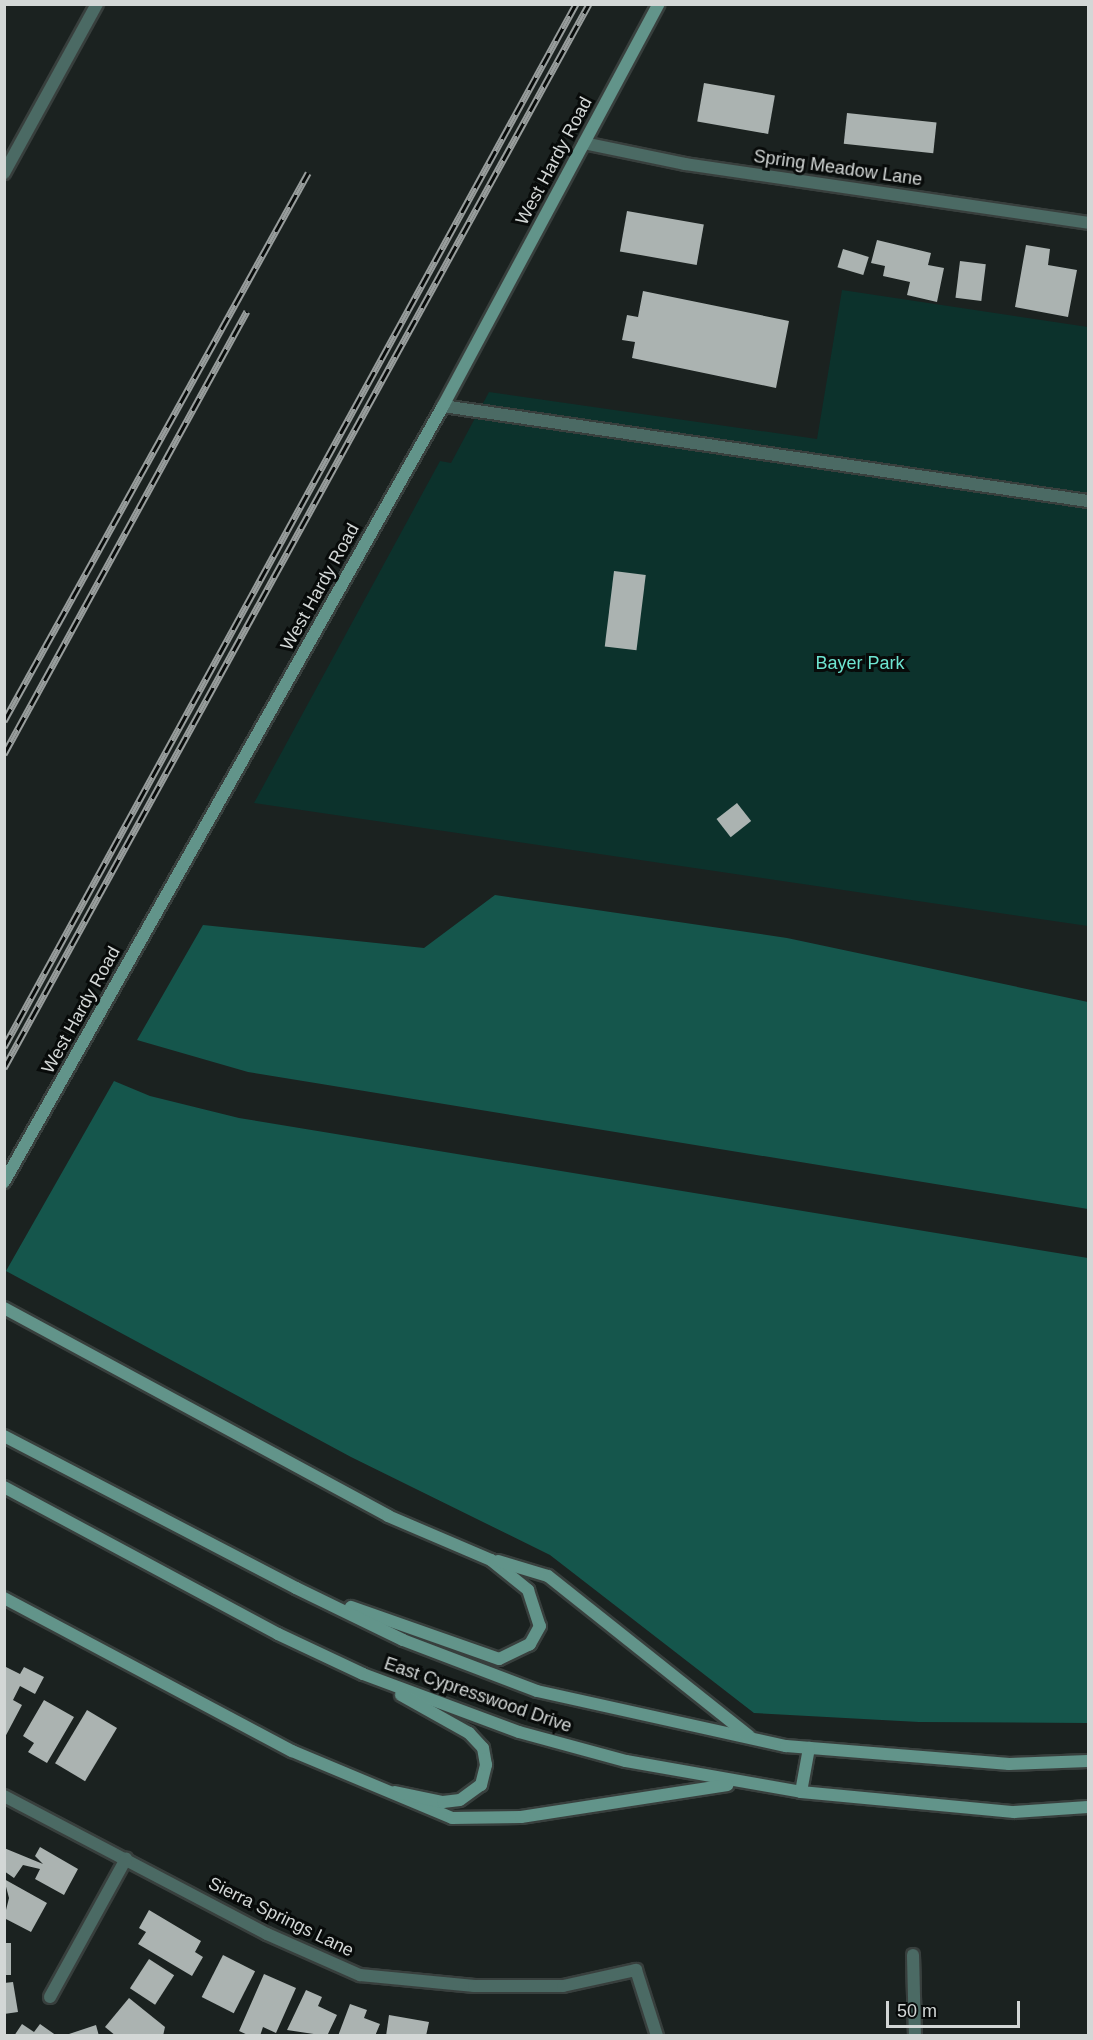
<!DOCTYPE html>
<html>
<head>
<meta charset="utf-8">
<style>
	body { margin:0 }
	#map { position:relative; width:1093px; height:2040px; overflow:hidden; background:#1b2220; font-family:Arial,sans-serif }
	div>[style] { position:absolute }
	.green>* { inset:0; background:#0c322c }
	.forest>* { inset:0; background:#15564c }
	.building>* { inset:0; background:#abb3b1; transform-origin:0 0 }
	.roads { filter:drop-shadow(2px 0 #383f3d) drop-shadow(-2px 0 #383f3d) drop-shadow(0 2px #383f3d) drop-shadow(0 -2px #383f3d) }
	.minor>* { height:12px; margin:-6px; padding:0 6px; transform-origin:6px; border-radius:6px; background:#4b6a64 }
	.secondary>* { height:12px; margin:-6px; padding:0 6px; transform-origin:6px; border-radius:6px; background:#62948a }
	.rail>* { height:7px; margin-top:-3.5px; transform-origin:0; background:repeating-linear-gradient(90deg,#080b0a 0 14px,#989d9c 0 28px); box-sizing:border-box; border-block:2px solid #989d9c }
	span { translate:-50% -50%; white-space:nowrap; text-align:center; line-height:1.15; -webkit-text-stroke:6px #080b0a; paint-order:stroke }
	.street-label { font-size:18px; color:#d3d7d6 }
	.park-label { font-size:18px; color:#6ee5d1 }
	.frame { position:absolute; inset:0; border:6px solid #d3d7d6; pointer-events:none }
	.scale { position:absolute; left:886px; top:2001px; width:134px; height:27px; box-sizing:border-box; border:3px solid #d3d7d6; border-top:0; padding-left:8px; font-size:18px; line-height:21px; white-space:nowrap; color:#d3d7d6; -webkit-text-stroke:4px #080b0a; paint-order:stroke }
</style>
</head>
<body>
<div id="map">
	<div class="green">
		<i style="clip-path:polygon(842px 290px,1088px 327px,1088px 926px,254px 803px,440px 461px,451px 463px,489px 392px,817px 439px)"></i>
	</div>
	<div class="forest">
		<i style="clip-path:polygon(495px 895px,787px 938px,1088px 1002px,1088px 1209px,248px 1072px,137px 1040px,203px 925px,424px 948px)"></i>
		<i style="clip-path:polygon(114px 1081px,150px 1096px,239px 1118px,1088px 1258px,1088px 1723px,919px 1722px,754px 1713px,550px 1555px,351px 1457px,6px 1271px)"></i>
	</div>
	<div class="building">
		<i style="left:704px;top:83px;width:72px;height:39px;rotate:10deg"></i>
		<i style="left:847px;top:113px;width:90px;height:31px;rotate:6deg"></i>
		<i style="left:627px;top:211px;width:78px;height:41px;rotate:10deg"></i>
		<i style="clip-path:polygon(877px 240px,931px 253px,928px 265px,944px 268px,937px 302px,907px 295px,910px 282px,883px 276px,885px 266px,871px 263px)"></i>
		<i style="clip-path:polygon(1026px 245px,1050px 249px,1048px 265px,1077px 270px,1068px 317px,1015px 307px)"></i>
		<i style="left:843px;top:249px;width:27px;height:19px;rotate:17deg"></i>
		<i style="left:960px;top:261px;width:26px;height:37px;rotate:7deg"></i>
		<i style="clip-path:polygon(643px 291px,789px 321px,776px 388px,632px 358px,635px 342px,622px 340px,627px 315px,638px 317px)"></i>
		<i style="left:614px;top:571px;width:32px;height:76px;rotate:7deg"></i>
		<i style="left:737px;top:803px;width:23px;height:26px;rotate:52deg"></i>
		<i style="clip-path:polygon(6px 1667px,20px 1674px,24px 1667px,44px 1677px,35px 1694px,20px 1686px,13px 1700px,22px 1705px,4px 1739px)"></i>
		<i style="clip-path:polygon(44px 1700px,74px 1717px,47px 1763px,28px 1752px,34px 1743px,23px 1736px)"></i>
		<i style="left:87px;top:1710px;width:35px;height:62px;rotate:31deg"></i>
		<i style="clip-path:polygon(40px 1847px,78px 1869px,64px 1895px,35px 1879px,40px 1869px,23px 1865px,14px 1878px,4px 1871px,4px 1848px,43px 1864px,35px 1856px)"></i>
		<i style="clip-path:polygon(4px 1879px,47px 1903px,31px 1932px,4px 1918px,9px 1898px)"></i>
		<i style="clip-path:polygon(149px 1910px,201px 1941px,195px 1952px,203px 1957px,192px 1976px,138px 1944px,146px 1932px,139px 1928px)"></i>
		<i style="left:4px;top:1943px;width:7px;height:32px"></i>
		<i style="left:223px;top:1955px;width:36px;height:47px;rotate:27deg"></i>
		<i style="left:149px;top:1959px;width:30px;height:35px;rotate:33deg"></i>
		<i style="clip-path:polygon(264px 1974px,296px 1988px,276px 2033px,263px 2027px,260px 2036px,250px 2036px,239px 2031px)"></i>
		<i style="clip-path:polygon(13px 1982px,18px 2012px,4px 2014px,4px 1983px)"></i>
		<i style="clip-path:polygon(306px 1990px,322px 1997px,318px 2006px,337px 2015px,327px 2036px,287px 2030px)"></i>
		<i style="clip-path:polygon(129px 1998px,165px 2027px,163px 2036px,116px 2036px,105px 2027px)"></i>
		<i style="clip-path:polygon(350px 2004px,367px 2010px,364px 2018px,380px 2024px,375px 2036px,338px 2036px)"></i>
		<i style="clip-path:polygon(389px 2015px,429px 2022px,426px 2036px,386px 2036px)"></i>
		<i style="clip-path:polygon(22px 2024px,34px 2032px,40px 2024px,57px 2036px,14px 2036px)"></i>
		<i style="clip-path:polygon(96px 2025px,99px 2036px,66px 2036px,66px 2035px)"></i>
	</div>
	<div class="roads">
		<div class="minor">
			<i style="left:584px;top:143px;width:103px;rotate:11.7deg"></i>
			<i style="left:685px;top:164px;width:407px;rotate:8.3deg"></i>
			<i style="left:4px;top:173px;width:193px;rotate:-61.2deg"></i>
			<i style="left:443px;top:406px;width:652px;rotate:8.38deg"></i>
			<i style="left:4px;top:1796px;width:297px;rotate:27.7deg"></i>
			<i style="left:267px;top:1934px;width:102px;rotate:23.8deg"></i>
			<i style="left:360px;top:1975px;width:115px;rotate:5.5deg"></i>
			<i style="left:474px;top:1986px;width:89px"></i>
			<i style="left:563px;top:1986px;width:75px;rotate:-12.4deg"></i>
			<i style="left:636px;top:1970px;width:69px;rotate:72.3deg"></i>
			<i style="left:913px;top:1955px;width:81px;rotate:88.6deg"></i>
			<i style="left:50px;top:1997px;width:158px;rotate:-61.2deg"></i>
		</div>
		<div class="secondary">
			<i style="left:4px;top:1182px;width:892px;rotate:-60.5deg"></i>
			<i style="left:443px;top:406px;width:456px;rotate:-61.8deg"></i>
			<i style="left:4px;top:1308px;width:437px;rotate:28.4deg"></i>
			<i style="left:388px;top:1516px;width:112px;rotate:23.1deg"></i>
			<i style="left:491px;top:1560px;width:48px;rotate:39deg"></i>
			<i style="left:528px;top:1590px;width:38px;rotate:72deg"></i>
			<i style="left:540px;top:1626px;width:21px;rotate:119deg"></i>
			<i style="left:530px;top:1644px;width:34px;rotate:154deg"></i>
			<i style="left:499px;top:1659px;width:157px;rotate:-160.6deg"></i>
			<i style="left:4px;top:1436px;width:329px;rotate:27.5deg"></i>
			<i style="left:296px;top:1588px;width:119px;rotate:25.9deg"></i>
			<i style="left:403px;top:1640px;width:143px;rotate:20.8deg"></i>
			<i style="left:537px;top:1691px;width:255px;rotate:12.5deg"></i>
			<i style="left:786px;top:1746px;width:224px;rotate:4.6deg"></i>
			<i style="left:1009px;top:1764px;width:79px;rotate:-2.2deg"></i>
			<i style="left:4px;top:1487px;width:311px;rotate:28.2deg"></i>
			<i style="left:278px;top:1634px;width:94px;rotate:25.2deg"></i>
			<i style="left:363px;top:1674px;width:166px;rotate:20.4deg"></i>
			<i style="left:519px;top:1732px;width:111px;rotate:15.2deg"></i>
			<i style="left:626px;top:1761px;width:178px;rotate:10deg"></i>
			<i style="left:801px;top:1792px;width:214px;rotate:5.4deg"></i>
			<i style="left:1014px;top:1812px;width:74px;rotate:-3.9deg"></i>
			<i style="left:498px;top:1561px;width:52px;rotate:16.7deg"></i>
			<i style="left:548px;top:1576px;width:257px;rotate:38.5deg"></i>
			<i style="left:4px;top:1598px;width:326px;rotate:28deg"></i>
			<i style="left:292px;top:1751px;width:173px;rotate:22.7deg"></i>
			<i style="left:452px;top:1818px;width:69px;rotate:-0.8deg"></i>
			<i style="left:521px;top:1817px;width:209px;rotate:-8.8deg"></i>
			<i style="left:395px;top:1792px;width:49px;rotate:11.8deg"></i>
			<i style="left:443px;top:1802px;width:17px;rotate:-7deg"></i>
			<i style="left:460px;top:1800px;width:26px;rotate:-36deg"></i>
			<i style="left:481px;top:1785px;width:21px;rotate:-76deg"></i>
			<i style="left:486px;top:1765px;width:17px;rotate:-100deg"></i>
			<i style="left:483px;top:1748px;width:21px;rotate:-133deg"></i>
			<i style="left:469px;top:1733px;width:78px;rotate:-150.8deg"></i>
			<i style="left:801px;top:1792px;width:45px;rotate:-79.7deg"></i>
		</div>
	</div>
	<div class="rail">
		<i style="left:4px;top:721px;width:627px;rotate:-60.98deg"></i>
		<i style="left:4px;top:754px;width:505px;rotate:-61.25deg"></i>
		<i style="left:4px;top:1047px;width:1190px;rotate:-61.26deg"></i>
		<i style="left:4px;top:1068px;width:1214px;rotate:-61.2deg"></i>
	</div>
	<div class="street-label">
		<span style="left:554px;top:161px;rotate:-62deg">West Hardy Road</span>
		<span style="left:838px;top:168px;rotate:8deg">Spring Meadow Lane</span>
		<span style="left:320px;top:587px;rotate:-61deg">West Hardy Road</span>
		<span style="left:81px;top:1010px;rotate:-61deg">West Hardy Road</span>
		<span style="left:478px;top:1695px;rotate:19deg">East Cypresswood Drive</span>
		<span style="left:281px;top:1917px;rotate:26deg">Sierra Springs Lane</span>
	</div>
	<div class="park-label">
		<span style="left:860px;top:663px">Bayer Park</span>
	</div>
	<div class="frame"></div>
	<div class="scale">50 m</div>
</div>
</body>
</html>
